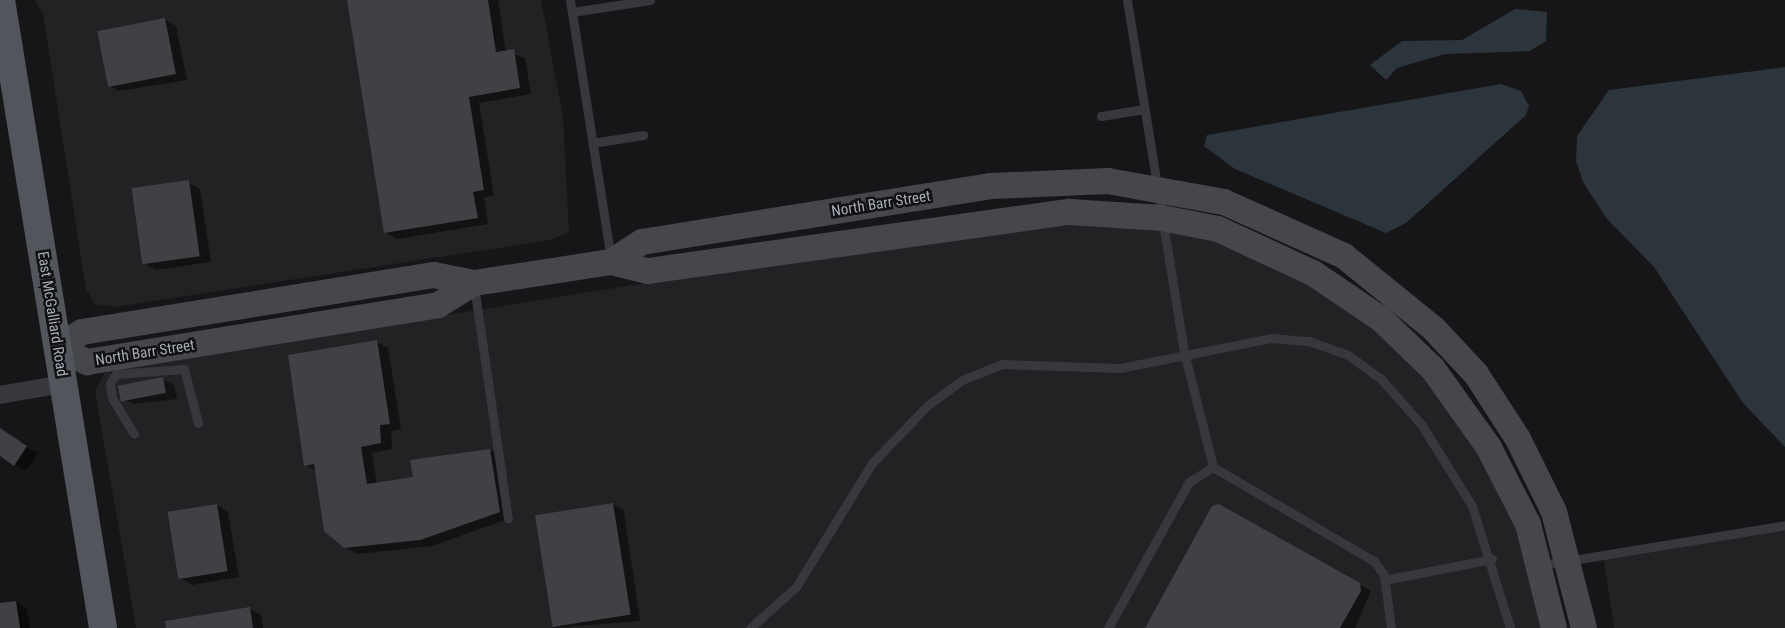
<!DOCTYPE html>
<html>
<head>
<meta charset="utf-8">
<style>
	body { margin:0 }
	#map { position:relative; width:1785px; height:628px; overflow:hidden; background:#161618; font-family:"Roboto Condensed",sans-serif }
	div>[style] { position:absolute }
	.built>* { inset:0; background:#222225 }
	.water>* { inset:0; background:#2c353c }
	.shadow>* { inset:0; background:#0007 }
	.building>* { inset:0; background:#404145; transform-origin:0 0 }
	.lane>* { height:9px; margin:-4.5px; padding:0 4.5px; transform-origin:4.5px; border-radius:4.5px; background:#37383d }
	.street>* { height:18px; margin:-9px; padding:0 9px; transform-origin:9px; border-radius:9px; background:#37383d }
	.secondary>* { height:26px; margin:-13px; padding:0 13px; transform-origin:13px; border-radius:13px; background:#45474d }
	.primary>* { height:28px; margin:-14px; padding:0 14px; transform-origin:14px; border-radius:14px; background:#53555c }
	span { translate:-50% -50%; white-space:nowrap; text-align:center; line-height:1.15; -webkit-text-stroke:5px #111113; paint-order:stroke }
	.street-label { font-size:15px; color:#a8adb8 }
</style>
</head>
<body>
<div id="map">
	<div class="built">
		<i style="clip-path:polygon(35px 0,541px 0,563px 117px,569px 232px,550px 240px,115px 307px,95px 304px,86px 289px,43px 14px)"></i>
		<i style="clip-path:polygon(1054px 218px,1195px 234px,1312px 283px,1368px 320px,1444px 391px,1521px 524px,1548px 628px,136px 628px,95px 391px,107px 369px)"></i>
		<i style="clip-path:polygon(1785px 524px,1785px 628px,1614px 628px,1603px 553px)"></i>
	</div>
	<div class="water">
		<i style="clip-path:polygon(1515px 9px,1547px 12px,1546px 41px,1530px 51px,1445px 54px,1397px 68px,1386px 80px,1370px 65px,1402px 41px,1462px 40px)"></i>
		<i style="clip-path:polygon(1785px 67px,1785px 447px,1743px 403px,1654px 267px,1607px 219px,1583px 182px,1576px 161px,1577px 136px,1609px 90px)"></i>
		<i style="clip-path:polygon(1501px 84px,1521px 91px,1529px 106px,1526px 115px,1406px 223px,1386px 233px,1235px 169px,1204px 146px,1207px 135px)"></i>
	</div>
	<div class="shadow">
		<i style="clip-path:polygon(348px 0,498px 0,506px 52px,525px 58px,531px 94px,479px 103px,494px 196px,484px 197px,488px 224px,397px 239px,385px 232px)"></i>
		<i style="clip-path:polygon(165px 19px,176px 26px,187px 80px,119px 91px,107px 84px)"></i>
		<i style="clip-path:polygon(188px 182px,200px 189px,211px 262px,156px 270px,145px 264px)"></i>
		<i style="clip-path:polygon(377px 342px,388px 348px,401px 429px,391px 431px,392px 449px,372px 453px,377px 484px,414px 478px,490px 450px,501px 457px,511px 518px,432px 546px,357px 554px,345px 547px,316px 471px,306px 465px)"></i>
		<i style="clip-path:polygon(163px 379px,174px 385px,177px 399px,133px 404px,122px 398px)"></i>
		<i style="clip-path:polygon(0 434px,38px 453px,26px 471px,0 455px)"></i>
		<i style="clip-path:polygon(613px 504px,624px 511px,640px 621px,553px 628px)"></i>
		<i style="clip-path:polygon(217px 505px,228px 512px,239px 577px,192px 585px,181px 578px)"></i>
		<i style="clip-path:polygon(1219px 505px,1371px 591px,1355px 628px,1146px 628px)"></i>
		<i style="clip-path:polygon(16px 602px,27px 609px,30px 628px,0 628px,0 605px)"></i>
		<i style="clip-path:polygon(250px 609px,261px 615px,263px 628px,188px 628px)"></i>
	</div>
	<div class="building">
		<i style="clip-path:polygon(347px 0,488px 0,496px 52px,514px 49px,520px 88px,469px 97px,484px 190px,473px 192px,478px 218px,384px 233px)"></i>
		<i style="left:165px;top:18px;width:57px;height:69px;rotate:79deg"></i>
		<i style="left:189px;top:180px;width:77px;height:58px;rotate:82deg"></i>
		<i style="clip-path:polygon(377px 340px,390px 424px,380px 425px,381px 443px,361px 447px,367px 484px,413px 477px,410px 460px,490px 449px,500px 512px,420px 540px,344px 548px,324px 531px,314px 464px,304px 466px,288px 355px)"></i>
		<i style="left:163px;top:377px;width:16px;height:46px;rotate:79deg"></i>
		<i style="clip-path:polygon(0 428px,27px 446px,14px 466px,0 456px)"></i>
		<i style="left:613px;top:503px;width:113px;height:79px;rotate:81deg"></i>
		<i style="left:217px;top:504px;width:68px;height:50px;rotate:81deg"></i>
		<i style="clip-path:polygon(1219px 504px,1360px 583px,1361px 591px,1340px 628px,1145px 628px,1212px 506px)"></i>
		<i style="clip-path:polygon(16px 601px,20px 628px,0 628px,0 603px)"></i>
		<i style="clip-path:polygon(250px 607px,253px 628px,166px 628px,165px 621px)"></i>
	</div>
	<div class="lane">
		<i style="left:570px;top:0;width:262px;rotate:81deg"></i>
		<i style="left:1127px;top:0;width:357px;rotate:80.8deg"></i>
		<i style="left:1184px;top:352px;width:119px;rotate:75.8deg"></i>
		<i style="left:1213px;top:467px;width:186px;rotate:30.3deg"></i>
		<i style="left:1374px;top:561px;width:17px;rotate:54deg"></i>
		<i style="left:1384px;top:575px;width:53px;rotate:82.5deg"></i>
		<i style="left:572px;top:12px;width:79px;rotate:-8.7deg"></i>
		<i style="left:1101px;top:116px;width:44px;rotate:-9.2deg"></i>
		<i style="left:592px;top:143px;width:52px;rotate:-8.9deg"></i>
		<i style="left:474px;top:286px;width:235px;rotate:81.7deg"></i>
		<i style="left:134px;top:434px;width:42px;rotate:-121.4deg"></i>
		<i style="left:112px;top:398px;width:15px;rotate:-98deg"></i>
		<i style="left:110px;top:383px;width:11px;rotate:-56deg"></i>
		<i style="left:116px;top:374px;width:68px;rotate:-4.2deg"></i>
		<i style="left:184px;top:369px;width:56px;rotate:75.5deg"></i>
		<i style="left:1542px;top:565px;width:246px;rotate:-9.3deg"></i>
		<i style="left:1384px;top:580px;width:110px;rotate:-11deg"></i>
		<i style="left:750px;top:628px;width:62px;rotate:-41.7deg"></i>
		<i style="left:796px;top:587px;width:145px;rotate:-58.5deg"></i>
		<i style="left:872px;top:463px;width:81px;rotate:-46deg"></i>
		<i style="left:928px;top:405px;width:42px;rotate:-36.3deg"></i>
		<i style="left:962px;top:380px;width:43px;rotate:-21.8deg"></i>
		<i style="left:1002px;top:364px;width:118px;rotate:1.9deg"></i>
		<i style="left:1120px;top:368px;width:154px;rotate:-11.2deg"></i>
		<i style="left:1271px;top:338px;width:38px;rotate:5deg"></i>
		<i style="left:1309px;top:341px;width:41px;rotate:19.7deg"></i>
		<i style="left:1348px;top:355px;width:41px;rotate:36deg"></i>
		<i style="left:1381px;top:379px;width:60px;rotate:48.4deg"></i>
		<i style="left:1421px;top:424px;width:97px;rotate:58.1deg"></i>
		<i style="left:1472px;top:506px;width:128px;rotate:72.7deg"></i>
		<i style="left:1108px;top:628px;width:167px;rotate:-61deg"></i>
		<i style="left:1189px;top:482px;width:28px;rotate:-32deg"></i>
	</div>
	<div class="street">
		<i style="left:0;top:395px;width:64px;rotate:-9.9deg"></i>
	</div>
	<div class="secondary">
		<i style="left:611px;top:262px;width:37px;rotate:-33deg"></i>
		<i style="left:642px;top:242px;width:353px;rotate:-9.1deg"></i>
		<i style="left:991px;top:186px;width:117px;rotate:-2.4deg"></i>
		<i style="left:1108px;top:181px;width:118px;rotate:10.3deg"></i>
		<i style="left:1224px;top:202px;width:132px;rotate:24.2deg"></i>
		<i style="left:1344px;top:256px;width:114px;rotate:39deg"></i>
		<i style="left:1433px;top:328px;width:63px;rotate:46.9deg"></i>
		<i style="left:1476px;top:374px;width:77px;rotate:57.1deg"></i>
		<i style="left:1518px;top:439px;width:81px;rotate:63.7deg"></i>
		<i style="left:1554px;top:512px;width:120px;rotate:75.5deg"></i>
		<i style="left:57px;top:347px;width:29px;rotate:-31deg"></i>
		<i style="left:82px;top:332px;width:357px;rotate:-9.2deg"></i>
		<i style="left:434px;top:275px;width:41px;rotate:11.3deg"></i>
		<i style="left:474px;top:283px;width:139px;rotate:-8.7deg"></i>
		<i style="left:611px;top:262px;width:38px;rotate:14deg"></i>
		<i style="left:648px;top:271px;width:426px;rotate:-8deg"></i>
		<i style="left:1070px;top:212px;width:92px;rotate:3.7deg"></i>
		<i style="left:1162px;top:218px;width:57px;rotate:11.1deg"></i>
		<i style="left:1218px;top:229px;width:105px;rotate:24.9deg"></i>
		<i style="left:1313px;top:273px;width:82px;rotate:34.1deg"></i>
		<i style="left:1381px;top:319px;width:72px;rotate:43.9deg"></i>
		<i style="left:1433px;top:369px;width:95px;rotate:54.5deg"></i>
		<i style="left:1488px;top:446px;width:88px;rotate:62.9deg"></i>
		<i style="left:1528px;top:524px;width:107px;rotate:76deg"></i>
		<i style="left:57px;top:347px;width:34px;rotate:27deg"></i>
		<i style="left:87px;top:362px;width:356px;rotate:-9.2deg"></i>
		<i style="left:438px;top:305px;width:42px;rotate:-31.4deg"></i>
	</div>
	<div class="primary">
		<i style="left:1px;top:0;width:636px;rotate:80.77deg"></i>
	</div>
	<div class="street-label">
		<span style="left:881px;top:204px;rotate:-9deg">North Barr Street</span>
		<span style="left:52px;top:314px;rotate:81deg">East McGalliard Road</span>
		<span style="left:145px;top:353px;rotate:-9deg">North Barr Street</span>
	</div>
</div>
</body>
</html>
